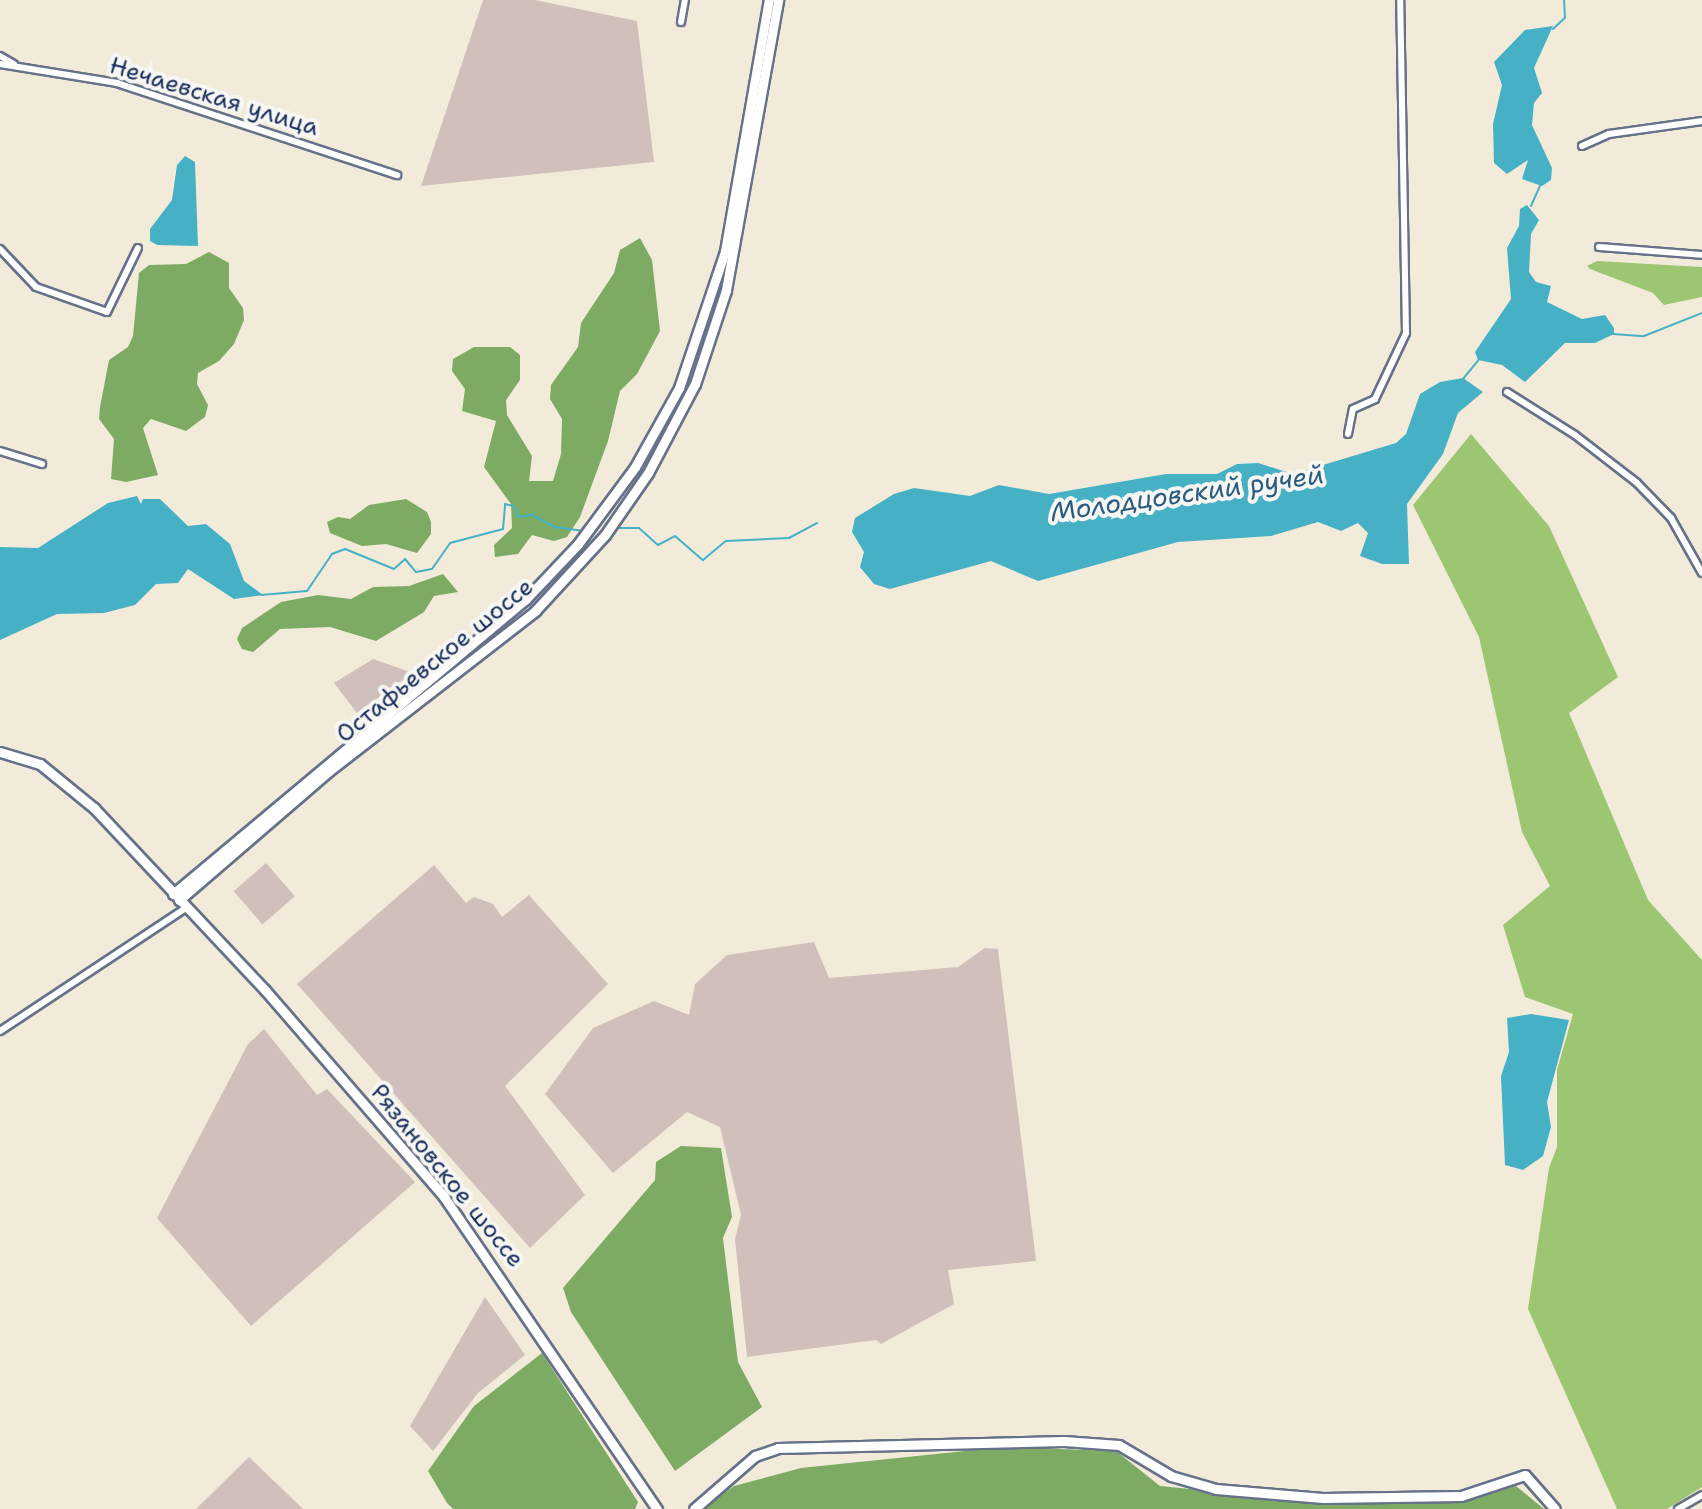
<!DOCTYPE html>
<html>
<head>
<meta charset="utf-8">
<style>
	body { margin:0 }
	#map { position:relative; width:1702px; height:1509px; overflow:hidden; background:#f3ebda; font-family:"Shantell Sans",sans-serif }
	div>[style] { position:absolute }
	.industrial>* { inset:0; background:#cfc0bb; transform-origin:0 0 }
	.green>* { inset:0; background:#9cc672 }
	.forest>* { inset:0; background:#7dab64 }
	.water>* { inset:0; background:#46b1c5 }
	.stream>* { height:2px; margin:-1px; padding:0 1px; transform-origin:1px; border-radius:1px; background:#46b1c5 }
	.roads { filter:drop-shadow(2px 0 #677189) drop-shadow(-2px 0 #677189) drop-shadow(0 2px #677189) drop-shadow(0 -2px #677189) }
	.street>* { height:6px; margin:-3px; padding:0 3px; transform-origin:3px; border-radius:3px; background:#fff }
	.secondary>* { height:9px; margin:-4.5px; padding:0 4.5px; transform-origin:4.5px; border-radius:4.5px; background:#fff }
	span { translate:-50% -50%; white-space:nowrap; text-align:center; line-height:1.15; -webkit-text-stroke:8px #f6f6f2; paint-order:stroke }
	.street-label { font-size:24px; color:#1b2f5e }
	.water-label { font-size:26px; color:#2a5c82; font-style:italic }
</style>
</head>
<body>
<div id="map">
	<div class="industrial">
		<i style="clip-path:polygon(483px 0,535px 0,637px 21px,654px 162px,421px 186px)"></i>
		<i style="clip-path:polygon(373px 659px,413px 673px,357px 713px,334px 683px)"></i>
		<i style="left:266px;top:863px;width:44px;height:43px;rotate:49deg"></i>
		<i style="clip-path:polygon(434px 865px,466px 903px,474px 897px,493px 904px,502px 917px,529px 895px,608px 984px,505px 1086px,585px 1195px,530px 1248px,297px 984px)"></i>
		<i style="clip-path:polygon(814px 942px,829px 978px,958px 967px,985px 948px,998px 949px,1036px 1261px,948px 1270px,954px 1304px,881px 1344px,876px 1340px,747px 1357px,735px 1239px,741px 1215px,720px 1127px,687px 1112px,613px 1173px,545px 1094px,593px 1028px,654px 1001px,689px 1015px,695px 984px,727px 955px)"></i>
		<i style="clip-path:polygon(264px 1029px,317px 1095px,327px 1089px,415px 1182px,251px 1326px,157px 1218px,248px 1044px)"></i>
		<i style="clip-path:polygon(485px 1297px,525px 1355px,478px 1393px,433px 1451px,410px 1426px)"></i>
		<i style="clip-path:polygon(249px 1457px,303px 1509px,196px 1509px)"></i>
	</div>
	<div class="green">
		<i style="clip-path:polygon(1597px 261px,1702px 267px,1702px 297px,1664px 305px,1653px 293px,1590px 269px,1587px 266px)"></i>
		<i style="clip-path:polygon(1471px 434px,1549px 526px,1618px 677px,1569px 713px,1648px 900px,1702px 960px,1702px 1487px,1667px 1509px,1617px 1509px,1528px 1309px,1549px 1168px,1557px 1147px,1557px 1070px,1573px 1014px,1525px 997px,1503px 925px,1550px 886px,1522px 832px,1479px 637px,1413px 505px)"></i>
	</div>
	<div class="forest">
		<i style="clip-path:polygon(640px 238px,652px 260px,660px 331px,637px 374px,620px 391px,608px 441px,580px 517px,567px 537px,554px 541px,532px 535px,518px 554px,495px 557px,494px 545px,512px 528px,511px 504px,484px 467px,496px 421px,462px 411px,465px 389px,452px 371px,453px 359px,474px 347px,510px 347px,520px 355px,520px 380px,506px 400px,507px 415px,532px 456px,529px 481px,553px 481px,561px 454px,562px 419px,550px 399px,551px 385px,578px 347px,581px 323px,614px 273px,620px 250px)"></i>
		<i style="clip-path:polygon(209px 252px,229px 263px,229px 288px,243px 308px,244px 320px,234px 344px,219px 361px,198px 373px,197px 384px,208px 405px,205px 417px,186px 431px,151px 419px,143px 428px,158px 475px,126px 482px,111px 479px,114px 439px,99px 419px,100px 407px,109px 360px,128px 347px,133px 336px,139px 273px,149px 265px,186px 264px)"></i>
		<i style="clip-path:polygon(406px 499px,427px 512px,431px 522px,431px 534px,417px 553px,386px 544px,362px 546px,330px 533px,327px 522px,338px 517px,350px 519px,369px 505px)"></i>
		<i style="clip-path:polygon(443px 574px,458px 592px,434px 596px,424px 612px,376px 641px,330px 627px,280px 629px,253px 652px,242px 649px,237px 639px,242px 628px,281px 602px,318px 595px,351px 599px,373px 587px,409px 586px)"></i>
		<i style="clip-path:polygon(681px 1146px,721px 1148px,732px 1217px,723px 1238px,738px 1362px,762px 1407px,675px 1471px,571px 1312px,563px 1288px,655px 1180px,656px 1162px)"></i>
		<i style="clip-path:polygon(542px 1353px,638px 1502px,635px 1509px,453px 1509px,447px 1503px,428px 1471px,474px 1406px)"></i>
		<i style="clip-path:polygon(1004px 1447px,1116px 1451px,1160px 1486px,1272px 1497px,1451px 1501px,1516px 1486px,1544px 1509px,702px 1509px,734px 1486px,801px 1468px)"></i>
	</div>
	<div class="water">
		<i style="clip-path:polygon(1553px 26px,1534px 68px,1542px 93px,1534px 103px,1532px 125px,1552px 168px,1551px 180px,1542px 186px,1522px 179px,1528px 160px,1507px 174px,1494px 163px,1493px 124px,1502px 85px,1494px 62px,1525px 30px)"></i>
		<i style="clip-path:polygon(185px 156px,195px 162px,198px 246px,157px 245px,150px 241px,150px 229px,172px 200px,177px 165px)"></i>
		<i style="clip-path:polygon(1527px 205px,1539px 220px,1531px 234px,1529px 272px,1536px 282px,1551px 286px,1547px 302px,1582px 319px,1605px 315px,1614px 328px,1614px 334px,1595px 343px,1565px 343px,1525px 382px,1502px 365px,1478px 360px,1475px 352px,1511px 299px,1507px 248px,1519px 226px,1520px 209px)"></i>
		<i style="clip-path:polygon(1463px 378px,1483px 392px,1458px 413px,1443px 454px,1407px 504px,1409px 564px,1382px 564px,1360px 556px,1368px 533px,1358px 523px,1341px 531px,1318px 522px,1271px 536px,1178px 542px,1038px 581px,991px 561px,890px 589px,874px 584px,860px 567px,864px 552px,852px 532px,855px 518px,894px 494px,914px 488px,970px 496px,999px 485px,1049px 494px,1166px 474px,1217px 474px,1237px 464px,1258px 463px,1293px 474px,1396px 443px,1406px 434px,1420px 394px,1440px 382px)"></i>
		<i style="clip-path:polygon(137px 496px,141px 504px,143px 499px,160px 499px,188px 526px,206px 524px,230px 544px,244px 581px,263px 595px,234px 599px,188px 569px,178px 583px,156px 584px,135px 605px,104px 613px,57px 614px,0 640px,0 547px,38px 548px,108px 503px)"></i>
		<i style="clip-path:polygon(1531px 1014px,1569px 1020px,1547px 1102px,1551px 1127px,1543px 1156px,1523px 1170px,1505px 1165px,1501px 1076px,1509px 1052px,1507px 1018px)"></i>
	</div>
	<div class="stream">
		<i style="left:1553px;top:29px;width:16px;rotate:-43deg"></i>
		<i style="left:1565px;top:18px;width:18px;rotate:-93deg"></i>
		<i style="left:1531px;top:206px;width:22px;rotate:-66deg"></i>
		<i style="left:1613px;top:334px;width:31px;rotate:4deg"></i>
		<i style="left:1644px;top:336px;width:62px;rotate:-21.6deg"></i>
		<i style="left:1463px;top:379px;width:26px;rotate:-51deg"></i>
		<i style="left:616px;top:528px;width:23px"></i>
		<i style="left:639px;top:528px;width:25px;rotate:42deg"></i>
		<i style="left:658px;top:545px;width:19px;rotate:-28deg"></i>
		<i style="left:675px;top:536px;width:37px;rotate:41deg"></i>
		<i style="left:703px;top:560px;width:30px;rotate:-40deg"></i>
		<i style="left:726px;top:541px;width:63px;rotate:-2.7deg"></i>
		<i style="left:789px;top:538px;width:32px;rotate:-28deg"></i>
		<i style="left:261px;top:595px;width:46px;rotate:-5deg"></i>
		<i style="left:307px;top:591px;width:45px;rotate:-56deg"></i>
		<i style="left:332px;top:554px;width:14px;rotate:-21deg"></i>
		<i style="left:345px;top:549px;width:53px;rotate:22.2deg"></i>
		<i style="left:394px;top:569px;width:15px;rotate:-42deg"></i>
		<i style="left:405px;top:559px;width:17px;rotate:50deg"></i>
		<i style="left:416px;top:572px;width:16px;rotate:-11deg"></i>
		<i style="left:432px;top:569px;width:32px;rotate:-55deg"></i>
		<i style="left:450px;top:543px;width:55px;rotate:-14.8deg"></i>
		<i style="left:503px;top:529px;width:25px;rotate:-85deg"></i>
		<i style="left:505px;top:504px;width:9px;rotate:13deg"></i>
		<i style="left:514px;top:506px;width:12px;rotate:70deg"></i>
		<i style="left:518px;top:517px;width:14px;rotate:-8deg"></i>
		<i style="left:532px;top:515px;width:26px;rotate:28deg"></i>
		<i style="left:555px;top:527px;width:27px;rotate:8deg"></i>
	</div>
	<div class="roads">
		<div class="street">
			<i style="left:681px;top:22px;width:22px;rotate:-80deg"></i>
			<i style="left:0;top:56px;width:16px;rotate:30deg"></i>
			<i style="left:0;top:64px;width:119px;rotate:9.2deg"></i>
			<i style="left:117px;top:83px;width:295px;rotate:18.2deg"></i>
			<i style="left:1582px;top:146px;width:30px;rotate:-24deg"></i>
			<i style="left:1609px;top:134px;width:94px;rotate:-8deg"></i>
			<i style="left:1599px;top:247px;width:103px;rotate:4.4deg"></i>
			<i style="left:0;top:249px;width:52px;rotate:46.5deg"></i>
			<i style="left:36px;top:287px;width:75px;rotate:19.4deg"></i>
			<i style="left:107px;top:312px;width:71px;rotate:-64.2deg"></i>
			<i style="left:1507px;top:392px;width:80px;rotate:32.3deg"></i>
			<i style="left:1575px;top:435px;width:78px;rotate:37.7deg"></i>
			<i style="left:1637px;top:483px;width:49px;rotate:45.8deg"></i>
			<i style="left:1671px;top:518px;width:63px;rotate:60.6deg"></i>
			<i style="left:1348px;top:434px;width:25px;rotate:-79deg"></i>
			<i style="left:1353px;top:409px;width:24px;rotate:-24deg"></i>
			<i style="left:1375px;top:399px;width:73px;rotate:-64.8deg"></i>
			<i style="left:1406px;top:333px;width:333px;rotate:-91deg"></i>
			<i style="left:0;top:451px;width:44px;rotate:17.2deg"></i>
			<i style="left:0;top:1031px;width:223px;rotate:-33.5deg"></i>
			<i style="left:1678px;top:1509px;width:28px;rotate:-30deg"></i>
		</div>
		<div class="secondary">
			<i style="left:0;top:752px;width:42px;rotate:16.7deg"></i>
			<i style="left:40px;top:764px;width:70px;rotate:39.2deg"></i>
			<i style="left:94px;top:808px;width:250px;rotate:46.8deg"></i>
			<i style="left:265px;top:990px;width:274px;rotate:49.1deg"></i>
			<i style="left:444px;top:1197px;width:378px;rotate:55.7deg"></i>
			<i style="left:173px;top:894px;width:459px;rotate:-39.9deg"></i>
			<i style="left:525px;top:600px;width:77px;rotate:-46.6deg"></i>
			<i style="left:578px;top:544px;width:96px;rotate:-53.5deg"></i>
			<i style="left:635px;top:467px;width:90px;rotate:-60.9deg"></i>
			<i style="left:679px;top:388px;width:145px;rotate:-71.4deg"></i>
			<i style="left:725px;top:251px;width:255px;rotate:-80.1deg"></i>
			<i style="left:179px;top:900px;width:198px;rotate:-40.7deg"></i>
			<i style="left:329px;top:771px;width:261px;rotate:-37.8deg"></i>
			<i style="left:535px;top:611px;width:103px;rotate:-47.4deg"></i>
			<i style="left:605px;top:535px;width:75px;rotate:-55.3deg"></i>
			<i style="left:648px;top:473px;width:101px;rotate:-62.2deg"></i>
			<i style="left:695px;top:384px;width:99px;rotate:-71.7deg"></i>
			<i style="left:726px;top:290px;width:295px;rotate:-79.8deg"></i>
			<i style="left:694px;top:1509px;width:81px;rotate:-41deg"></i>
			<i style="left:755px;top:1456px;width:24px;rotate:-19deg"></i>
			<i style="left:778px;top:1448px;width:286px;rotate:-1.4deg"></i>
			<i style="left:1064px;top:1441px;width:55px;rotate:4.2deg"></i>
			<i style="left:1119px;top:1445px;width:61px;rotate:30.8deg"></i>
			<i style="left:1171px;top:1476px;width:47px;rotate:16.1deg"></i>
			<i style="left:1216px;top:1489px;width:107px;rotate:4.8deg"></i>
			<i style="left:1323px;top:1498px;width:138px;rotate:-0.8deg"></i>
			<i style="left:1461px;top:1496px;width:67px;rotate:-18.2deg"></i>
			<i style="left:1525px;top:1475px;width:45px;rotate:48.6deg"></i>
		</div>
	</div>
	<div class="street-label">
		<span style="left:214px;top:97px;rotate:17deg">Нечаевская улица</span>
		<span style="left:435px;top:661px;rotate:-39deg">Остафьевское шоссе</span>
		<span style="left:447px;top:1176px;rotate:51deg">Рязановское шоссе</span>
	</div>
	<div class="water-label">
		<span style="left:1187px;top:493px;rotate:-8deg">Молодцовский ручей</span>
	</div>
</div>
</body>
</html>
